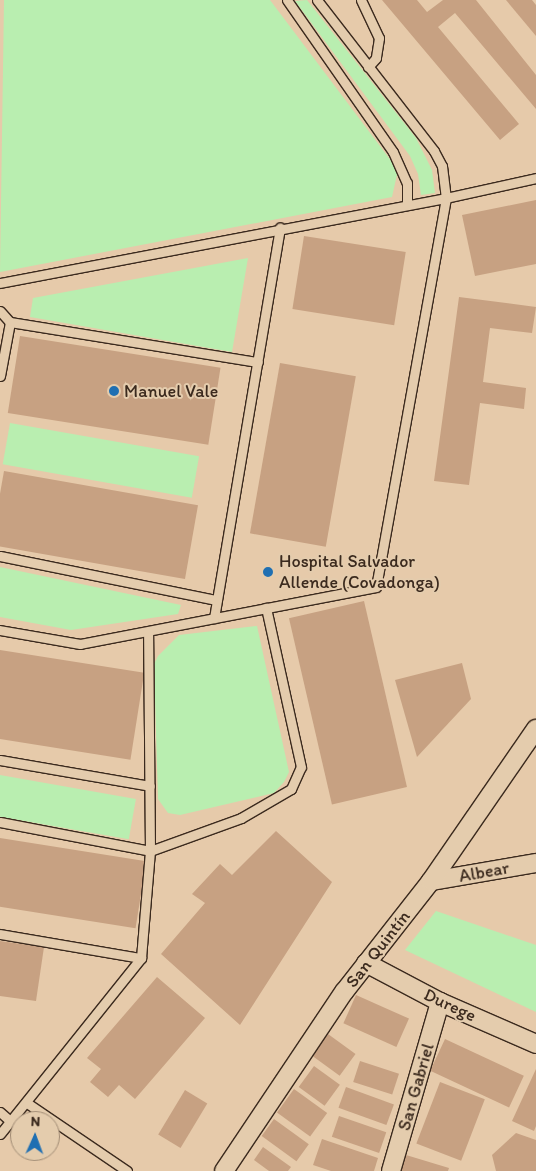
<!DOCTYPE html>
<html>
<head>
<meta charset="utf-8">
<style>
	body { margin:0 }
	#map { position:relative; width:536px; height:1171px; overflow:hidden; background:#e6caaa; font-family:Itim,sans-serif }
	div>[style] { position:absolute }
	.green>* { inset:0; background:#b9eeb0; transform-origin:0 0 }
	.building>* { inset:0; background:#c7a182; transform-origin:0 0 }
	.roads { filter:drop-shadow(1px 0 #3b2a1e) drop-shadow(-1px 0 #3b2a1e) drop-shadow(0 1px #3b2a1e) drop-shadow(0 -1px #3b2a1e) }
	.service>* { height:9px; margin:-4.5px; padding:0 4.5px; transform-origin:4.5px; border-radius:4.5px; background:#e4ccad }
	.minor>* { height:18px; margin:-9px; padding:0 9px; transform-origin:9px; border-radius:9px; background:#e4ccad }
	.dots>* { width:14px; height:14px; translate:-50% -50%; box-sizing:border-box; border:2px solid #e4ccad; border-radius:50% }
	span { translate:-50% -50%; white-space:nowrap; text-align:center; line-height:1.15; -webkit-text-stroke:4px #e4ccad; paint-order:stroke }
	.poi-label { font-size:18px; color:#3b2a1e }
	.left { translate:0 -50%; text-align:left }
	.street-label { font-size:18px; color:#3b2a1e }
	.north { position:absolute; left:10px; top:1111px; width:50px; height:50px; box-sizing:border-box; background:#e4ccad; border:1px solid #a08b74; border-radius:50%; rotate:2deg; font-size:14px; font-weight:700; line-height:20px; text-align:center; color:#3b2a1e }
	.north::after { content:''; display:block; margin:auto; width:18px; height:22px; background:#1f6fb2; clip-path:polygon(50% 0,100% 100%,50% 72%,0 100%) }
</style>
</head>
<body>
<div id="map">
	<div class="green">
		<i style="clip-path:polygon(4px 0,270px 0,398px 170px,392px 197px,0 272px)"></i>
		<i style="clip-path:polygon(307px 0,416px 138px,432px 170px,435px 193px,421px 195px,418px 174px,410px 156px,295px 1px)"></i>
		<i style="clip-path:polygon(248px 258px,232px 352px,30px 317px,33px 298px)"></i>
		<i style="left:10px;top:423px;width:192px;height:42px;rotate:10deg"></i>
		<i style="clip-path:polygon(0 567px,181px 605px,178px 614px,71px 630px,0 617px)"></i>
		<i style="clip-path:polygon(257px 626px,289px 772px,284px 782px,274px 793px,180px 815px,168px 813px,158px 799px,154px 664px,158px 656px,179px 635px)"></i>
		<i style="left:0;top:775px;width:138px;height:41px;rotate:10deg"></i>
		<i style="clip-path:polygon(436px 911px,536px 945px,536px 1012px,405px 950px)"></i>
	</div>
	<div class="building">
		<i style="clip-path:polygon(382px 0,417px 0,427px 12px,443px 0,476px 0,536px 75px,536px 109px,455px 13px,438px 27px,519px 124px,500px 140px)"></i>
		<i style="clip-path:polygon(506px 0,532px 0,536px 5px,536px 36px)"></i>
		<i style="clip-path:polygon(536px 200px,536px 264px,475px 276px,462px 215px)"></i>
		<i style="left:304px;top:236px;width:103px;height:74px;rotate:9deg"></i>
		<i style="clip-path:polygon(459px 297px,536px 307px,532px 333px,490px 328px,483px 382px,526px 388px,524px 409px,480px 403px,469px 485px,434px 481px)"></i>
		<i style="left:20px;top:336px;width:203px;height:78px;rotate:9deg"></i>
		<i style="left:280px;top:363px;width:77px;height:173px;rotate:10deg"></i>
		<i style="left:4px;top:471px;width:197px;height:75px;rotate:10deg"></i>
		<i style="left:364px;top:601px;width:191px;height:77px;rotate:77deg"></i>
		<i style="left:0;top:650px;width:146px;height:88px;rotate:9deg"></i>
		<i style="clip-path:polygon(462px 663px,471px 699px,417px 757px,395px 680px)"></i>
		<i style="clip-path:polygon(276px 831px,332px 882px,240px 1025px,161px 954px,205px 903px,192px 894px,220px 864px,232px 875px)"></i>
		<i style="left:0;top:838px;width:148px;height:68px;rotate:9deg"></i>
		<i style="clip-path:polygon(0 941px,44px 947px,36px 1001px,0 996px)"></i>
		<i style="clip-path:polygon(157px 977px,205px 1018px,135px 1099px,119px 1085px,108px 1097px,90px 1082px,101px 1069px,87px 1058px)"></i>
		<i style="left:356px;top:995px;width:58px;height:31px;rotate:24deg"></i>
		<i style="left:328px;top:1034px;width:34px;height:27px;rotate:36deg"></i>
		<i style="left:445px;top:1039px;width:87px;height:35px;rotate:25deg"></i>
		<i style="left:360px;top:1061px;width:41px;height:22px;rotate:18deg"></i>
		<i style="left:314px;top:1066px;width:32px;height:26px;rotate:36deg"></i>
		<i style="clip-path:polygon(536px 1069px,536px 1126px,534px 1131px,512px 1121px)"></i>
		<i style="left:440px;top:1082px;width:48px;height:66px;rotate:21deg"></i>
		<i style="left:346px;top:1087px;width:51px;height:22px;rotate:20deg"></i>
		<i style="left:294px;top:1089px;width:41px;height:29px;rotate:36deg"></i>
		<i style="left:185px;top:1090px;width:26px;height:52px;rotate:31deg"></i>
		<i style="left:339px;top:1116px;width:50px;height:22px;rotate:19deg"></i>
		<i style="left:274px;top:1119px;width:43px;height:21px;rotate:36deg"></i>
		<i style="clip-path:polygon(516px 1133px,536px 1140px,536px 1171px,496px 1171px,492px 1155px)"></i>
		<i style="clip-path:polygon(322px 1139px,378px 1158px,374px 1171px,331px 1171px,313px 1165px)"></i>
		<i style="clip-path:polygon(263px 1147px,291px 1167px,288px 1171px,269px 1171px,254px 1160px)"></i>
		<i style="clip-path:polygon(406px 1155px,449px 1168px,448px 1171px,401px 1171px)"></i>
	</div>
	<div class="roads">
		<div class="service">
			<i style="left:287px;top:0;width:185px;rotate:55.1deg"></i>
			<i style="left:393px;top:152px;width:34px;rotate:66deg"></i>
			<i style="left:407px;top:183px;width:22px;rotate:90deg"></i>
			<i style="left:317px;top:0;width:191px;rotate:52.2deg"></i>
			<i style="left:434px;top:151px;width:17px;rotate:62deg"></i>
			<i style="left:442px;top:166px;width:32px;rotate:83deg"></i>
			<i style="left:446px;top:198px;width:92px;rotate:-12.5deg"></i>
			<i style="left:361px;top:0;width:42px;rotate:64.7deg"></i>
			<i style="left:379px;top:38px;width:20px;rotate:99deg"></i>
			<i style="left:376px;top:58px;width:12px;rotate:132deg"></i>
			<i style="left:0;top:283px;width:454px;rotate:-10.8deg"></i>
			<i style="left:446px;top:198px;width:395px;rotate:100.2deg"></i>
			<i style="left:376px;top:587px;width:301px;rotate:169.1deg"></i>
			<i style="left:80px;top:644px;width:81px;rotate:-170.1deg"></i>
			<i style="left:0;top:311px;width:15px;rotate:48deg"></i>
			<i style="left:10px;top:322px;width:251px;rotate:9.2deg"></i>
			<i style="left:0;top:376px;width:55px;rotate:-79.5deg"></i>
			<i style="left:0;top:556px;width:221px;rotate:11.5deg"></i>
			<i style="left:214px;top:618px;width:396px;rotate:-80.4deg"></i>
			<i style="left:0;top:760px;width:152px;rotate:9.8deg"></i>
			<i style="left:0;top:822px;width:153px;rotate:10.9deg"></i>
			<i style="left:150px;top:851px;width:97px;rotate:-19.9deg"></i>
			<i style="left:241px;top:818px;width:58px;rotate:-30.1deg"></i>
			<i style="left:291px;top:789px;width:24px;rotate:-66deg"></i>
			<i style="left:301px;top:767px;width:163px;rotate:-102.4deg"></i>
			<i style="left:0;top:934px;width:143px;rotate:9.7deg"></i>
			<i style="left:27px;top:1103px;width:121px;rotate:34.2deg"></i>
			<i style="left:0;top:1112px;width:13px;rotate:42deg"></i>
			<i style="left:0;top:1134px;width:226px;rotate:-51.3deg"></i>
			<i style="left:141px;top:958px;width:107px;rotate:-85.2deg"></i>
			<i style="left:150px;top:851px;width:219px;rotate:-90.5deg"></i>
		</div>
		<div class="minor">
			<i style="left:431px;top:881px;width:107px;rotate:-9.7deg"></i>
			<i style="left:366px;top:963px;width:84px;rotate:27.8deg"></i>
			<i style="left:440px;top:1002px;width:105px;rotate:23.6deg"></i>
			<i style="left:224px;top:1171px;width:216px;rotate:-56.2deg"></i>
			<i style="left:344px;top:992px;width:141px;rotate:-51.9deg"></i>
			<i style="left:431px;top:881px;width:185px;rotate:-55.4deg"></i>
			<i style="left:391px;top:1171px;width:176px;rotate:-73.8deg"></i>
		</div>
	</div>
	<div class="dots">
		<i style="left:114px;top:391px;background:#1f6fb2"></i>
		<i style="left:268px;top:572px;background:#1f6fb2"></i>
	</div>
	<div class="poi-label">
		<span class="left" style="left:124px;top:391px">Manuel Vale</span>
		<span class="left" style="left:279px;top:572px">Hospital Salvador<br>Allende (Covadonga)</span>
	</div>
	<div class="street-label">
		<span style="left:484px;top:872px;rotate:-10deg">Albear</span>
		<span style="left:378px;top:949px;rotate:-52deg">San Quintín</span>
		<span style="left:450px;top:1005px;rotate:25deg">Durege</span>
		<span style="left:416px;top:1087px;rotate:-74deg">San Gabriel</span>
	</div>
	<div class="north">N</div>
</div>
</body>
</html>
